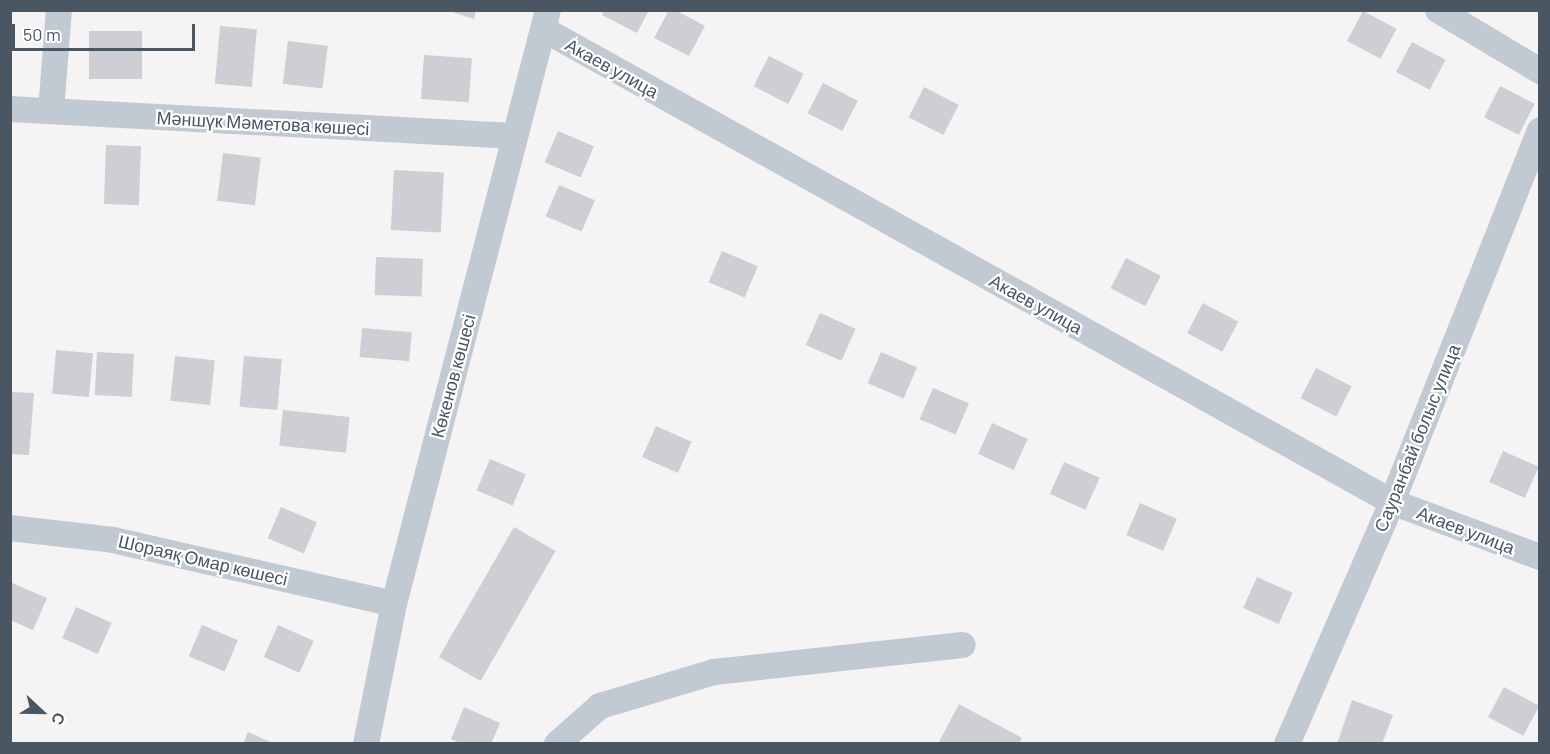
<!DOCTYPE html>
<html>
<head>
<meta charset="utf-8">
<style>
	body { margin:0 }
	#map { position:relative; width:1550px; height:754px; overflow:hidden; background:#f5f3f3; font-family:Barlow,sans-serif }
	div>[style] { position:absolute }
	.building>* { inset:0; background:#cdcfd5; transform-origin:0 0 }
	.minor>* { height:26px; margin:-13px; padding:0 13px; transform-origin:13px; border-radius:13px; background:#c1cad2 }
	span { translate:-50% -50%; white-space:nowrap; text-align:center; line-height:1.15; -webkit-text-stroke:4.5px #fff; paint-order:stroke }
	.street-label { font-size:18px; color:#4a5661 }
	.frame { position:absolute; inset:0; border:12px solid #4a5661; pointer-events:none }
	.north { position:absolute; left:12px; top:682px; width:60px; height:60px; -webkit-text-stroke:4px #fff; paint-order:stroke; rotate:112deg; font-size:16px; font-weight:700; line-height:24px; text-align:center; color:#4a5661 }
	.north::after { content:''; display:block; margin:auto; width:21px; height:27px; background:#4a5661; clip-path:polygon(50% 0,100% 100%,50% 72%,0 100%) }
	.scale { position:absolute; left:12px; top:24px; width:183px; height:27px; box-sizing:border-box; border:3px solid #4a5661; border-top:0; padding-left:8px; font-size:18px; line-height:21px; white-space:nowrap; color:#4a5661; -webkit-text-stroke:4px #fff; paint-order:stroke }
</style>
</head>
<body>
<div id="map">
	<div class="building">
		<i style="clip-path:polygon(446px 10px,476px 10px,474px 19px)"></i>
		<i style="clip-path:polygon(604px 10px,649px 10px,637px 33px,602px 15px)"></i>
		<i style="clip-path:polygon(669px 10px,675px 10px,705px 26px,689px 56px,654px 38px)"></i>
		<i style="left:1363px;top:11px;width:38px;height:34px;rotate:28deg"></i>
		<i style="left:220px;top:26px;width:37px;height:58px;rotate:5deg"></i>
		<i style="left:89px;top:31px;width:53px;height:48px"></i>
		<i style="left:288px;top:41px;width:40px;height:43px;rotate:7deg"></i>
		<i style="left:1412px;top:42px;width:38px;height:34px;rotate:28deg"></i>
		<i style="left:424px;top:55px;width:48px;height:44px;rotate:4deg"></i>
		<i style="left:769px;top:56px;width:39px;height:34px;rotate:27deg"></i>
		<i style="left:823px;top:83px;width:39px;height:34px;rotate:27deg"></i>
		<i style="left:1500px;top:86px;width:39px;height:35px;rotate:27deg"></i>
		<i style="left:924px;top:87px;width:39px;height:34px;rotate:27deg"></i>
		<i style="left:558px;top:131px;width:39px;height:34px;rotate:23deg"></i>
		<i style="left:106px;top:145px;width:35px;height:59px;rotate:2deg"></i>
		<i style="left:223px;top:153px;width:38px;height:48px;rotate:7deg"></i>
		<i style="left:394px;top:170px;width:50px;height:60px;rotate:3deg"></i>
		<i style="left:559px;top:185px;width:39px;height:34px;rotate:23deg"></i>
		<i style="left:722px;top:251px;width:39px;height:34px;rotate:23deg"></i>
		<i style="left:376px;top:257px;width:47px;height:38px;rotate:2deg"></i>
		<i style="left:1126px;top:258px;width:39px;height:34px;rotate:27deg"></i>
		<i style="left:1203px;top:303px;width:40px;height:34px;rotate:28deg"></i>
		<i style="left:820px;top:313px;width:39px;height:35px;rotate:24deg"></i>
		<i style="left:362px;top:328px;width:50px;height:29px;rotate:5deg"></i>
		<i style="left:56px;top:350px;width:37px;height:44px;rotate:5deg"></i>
		<i style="left:97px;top:352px;width:37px;height:43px;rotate:3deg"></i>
		<i style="left:881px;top:352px;width:39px;height:34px;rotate:23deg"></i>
		<i style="left:175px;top:356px;width:40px;height:45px;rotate:6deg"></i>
		<i style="left:244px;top:356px;width:38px;height:51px;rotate:5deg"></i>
		<i style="left:1316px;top:368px;width:40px;height:34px;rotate:27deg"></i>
		<i style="left:933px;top:388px;width:39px;height:34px;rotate:23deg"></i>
		<i style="clip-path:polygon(10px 392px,34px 393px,29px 455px,10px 454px)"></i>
		<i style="left:283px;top:410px;width:67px;height:36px;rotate:6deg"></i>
		<i style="left:992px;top:423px;width:39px;height:34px;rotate:24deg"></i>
		<i style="left:656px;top:426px;width:39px;height:34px;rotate:24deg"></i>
		<i style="left:1503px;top:451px;width:39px;height:34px;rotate:24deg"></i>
		<i style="left:490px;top:459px;width:39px;height:34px;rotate:23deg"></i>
		<i style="left:1064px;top:462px;width:39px;height:35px;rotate:24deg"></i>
		<i style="left:1140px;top:503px;width:40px;height:35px;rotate:23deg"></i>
		<i style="left:281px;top:507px;width:39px;height:34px;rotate:23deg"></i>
		<i style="left:514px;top:527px;width:48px;height:150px;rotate:30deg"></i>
		<i style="left:1257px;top:577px;width:39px;height:34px;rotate:24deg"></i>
		<i style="clip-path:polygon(10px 582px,47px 598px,33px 630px,10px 620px)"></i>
		<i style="left:76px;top:607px;width:39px;height:34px;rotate:24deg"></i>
		<i style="left:202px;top:625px;width:39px;height:34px;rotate:23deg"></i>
		<i style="left:278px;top:625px;width:39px;height:35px;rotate:24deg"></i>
		<i style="left:1504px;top:687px;width:40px;height:34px;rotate:28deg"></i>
		<i style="clip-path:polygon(1352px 700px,1393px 715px,1382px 744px,1337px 744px)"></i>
		<i style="clip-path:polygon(959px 704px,1022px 738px,1019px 744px,938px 744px)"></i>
		<i style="clip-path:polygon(464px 707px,500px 723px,491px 744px,462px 744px,451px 739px)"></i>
		<i style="clip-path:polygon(248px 732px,275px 744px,243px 744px)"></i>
	</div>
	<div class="minor">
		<i style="left:1438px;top:10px;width:119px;rotate:30.9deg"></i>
		<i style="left:543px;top:29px;width:972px;rotate:29.12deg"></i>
		<i style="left:1392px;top:502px;width:158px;rotate:20.4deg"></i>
		<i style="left:10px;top:109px;width:506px;rotate:3.06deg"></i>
		<i style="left:51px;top:111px;width:101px;rotate:-85.5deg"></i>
		<i style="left:10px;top:528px;width:104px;rotate:6.6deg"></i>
		<i style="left:113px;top:540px;width:288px;rotate:12.8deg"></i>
		<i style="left:366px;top:744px;width:143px;rotate:-78.7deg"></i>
		<i style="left:394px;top:604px;width:614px;rotate:-75.47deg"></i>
		<i style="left:557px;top:744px;width:57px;rotate:-41.5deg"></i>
		<i style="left:600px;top:706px;width:119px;rotate:-16.6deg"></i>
		<i style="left:714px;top:672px;width:250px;rotate:-6.2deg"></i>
		<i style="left:1287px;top:744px;width:264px;rotate:-66.5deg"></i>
		<i style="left:1392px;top:502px;width:400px;rotate:-68.3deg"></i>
	</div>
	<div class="street-label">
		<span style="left:612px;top:68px;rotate:29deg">Акаев улица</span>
		<span style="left:263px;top:123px;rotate:3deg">Мәншүк Мәметова көшесі</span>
		<span style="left:1036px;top:304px;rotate:29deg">Акаев улица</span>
		<span style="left:453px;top:376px;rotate:-75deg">Көкенов көшесі</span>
		<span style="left:1417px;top:438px;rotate:-68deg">Сауранбай болыс улица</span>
		<span style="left:1466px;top:530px;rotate:21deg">Акаев улица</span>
		<span style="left:203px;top:560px;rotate:13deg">Шораяқ Омар көшесі</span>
	</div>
	<div class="frame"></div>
	<div class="north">С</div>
	<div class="scale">50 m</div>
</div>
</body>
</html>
